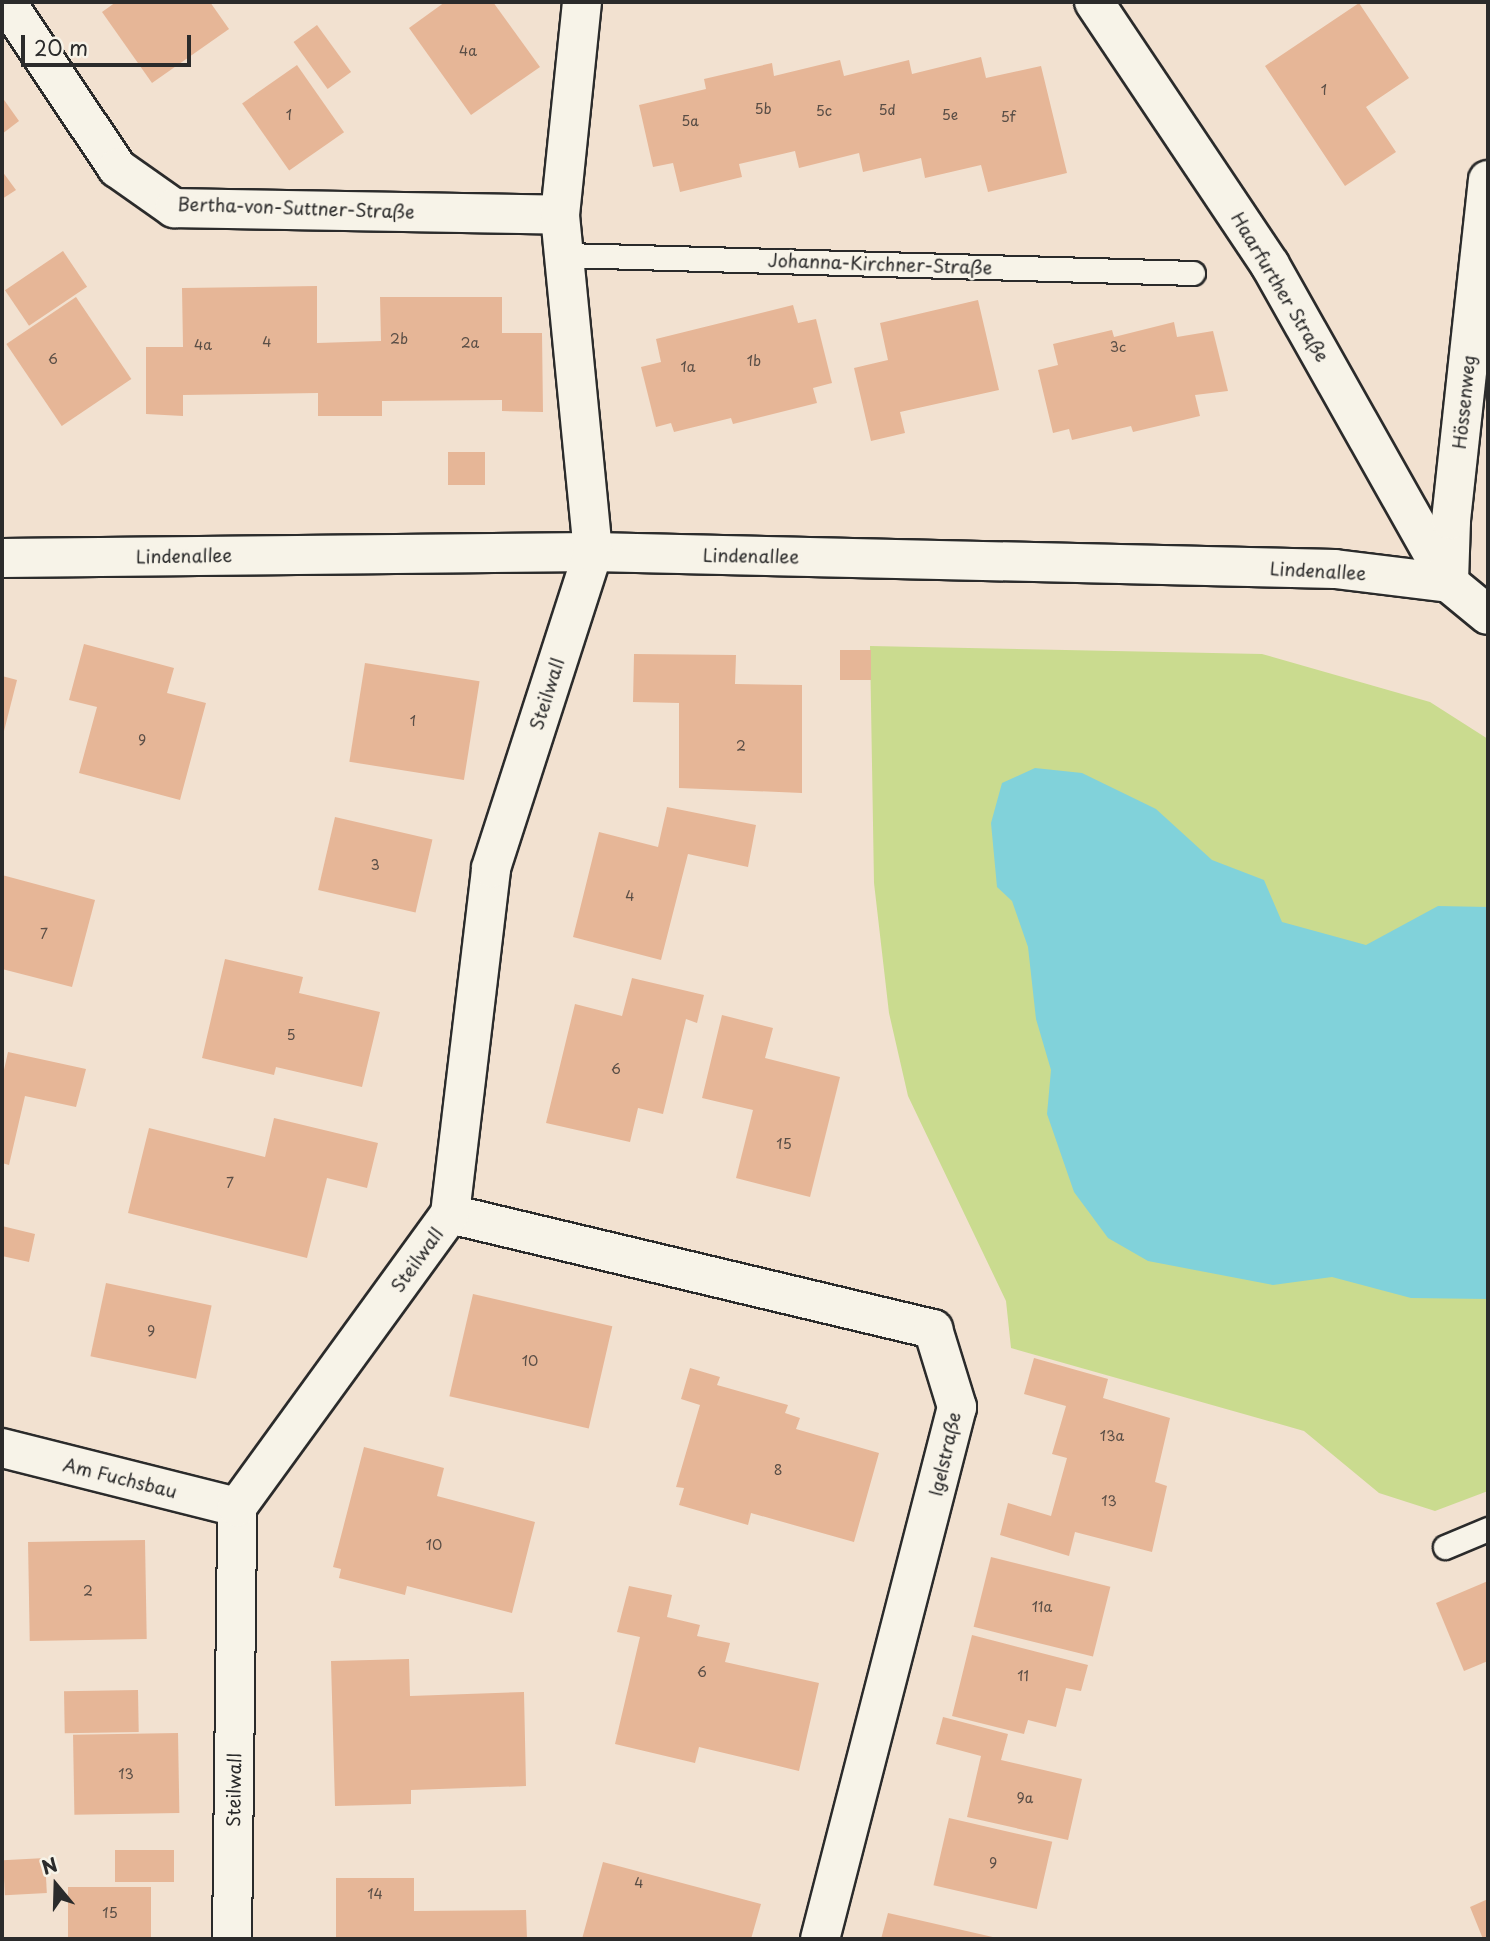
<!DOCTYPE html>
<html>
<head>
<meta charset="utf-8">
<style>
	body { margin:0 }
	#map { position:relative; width:1490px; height:1941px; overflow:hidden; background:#f2e1d0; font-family:"Playpen Sans",sans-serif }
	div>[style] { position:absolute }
	.green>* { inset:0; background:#cadb8f }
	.water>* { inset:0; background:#81d2da }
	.building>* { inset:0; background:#e6b697; transform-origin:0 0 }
	.roads { filter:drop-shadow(2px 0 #2b2b2b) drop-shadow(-2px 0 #2b2b2b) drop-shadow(0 2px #2b2b2b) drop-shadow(0 -2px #2b2b2b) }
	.service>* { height:23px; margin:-11.5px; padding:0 11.5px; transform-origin:11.5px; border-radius:11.5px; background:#f7f3e8 }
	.minor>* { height:38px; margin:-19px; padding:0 19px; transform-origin:19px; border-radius:19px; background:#f7f3e8 }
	span { translate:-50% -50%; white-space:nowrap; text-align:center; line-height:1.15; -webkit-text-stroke:5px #f7f3e8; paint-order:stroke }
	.number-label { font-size:14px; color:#5a4e46 }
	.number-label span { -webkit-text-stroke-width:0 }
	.street-label { font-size:18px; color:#2b2b2b }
	.frame { position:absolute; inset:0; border:4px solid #2b2b2b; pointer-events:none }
	.north { position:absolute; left:21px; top:1850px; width:70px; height:70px; -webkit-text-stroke:5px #f7f3e8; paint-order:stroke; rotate:341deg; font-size:19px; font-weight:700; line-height:28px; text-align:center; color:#2b2b2b }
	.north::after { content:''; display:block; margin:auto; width:24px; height:32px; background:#2b2b2b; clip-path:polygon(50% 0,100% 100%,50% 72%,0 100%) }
	.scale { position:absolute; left:21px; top:35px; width:170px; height:32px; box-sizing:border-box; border:4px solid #2b2b2b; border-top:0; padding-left:9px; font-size:21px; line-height:24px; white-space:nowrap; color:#2b2b2b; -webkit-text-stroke:5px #f7f3e8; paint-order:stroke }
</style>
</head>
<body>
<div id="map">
	<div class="green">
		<i style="clip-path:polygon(870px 646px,1262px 654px,1430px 702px,1488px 739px,1488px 1491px,1435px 1511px,1379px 1493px,1304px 1431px,1011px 1348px,1006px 1301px,908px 1096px,889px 1013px,874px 883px)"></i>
	</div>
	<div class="water">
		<i style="clip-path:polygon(1035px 768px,1082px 773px,1156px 809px,1212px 860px,1264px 880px,1282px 922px,1366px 945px,1438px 906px,1488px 907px,1488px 1299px,1411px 1298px,1332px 1277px,1273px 1285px,1148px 1261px,1108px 1238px,1074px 1192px,1047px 1114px,1051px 1070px,1036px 1019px,1028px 947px,1012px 901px,997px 887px,991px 823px,1002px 783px)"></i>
	</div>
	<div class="building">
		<i style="clip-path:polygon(116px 2px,210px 2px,229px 29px,152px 83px,102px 12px)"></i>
		<i style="clip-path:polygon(445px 2px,493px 2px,540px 67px,471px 115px,409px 28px)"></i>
		<i style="clip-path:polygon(1359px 3px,1409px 78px,1366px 107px,1396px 152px,1345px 186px,1265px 66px)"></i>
		<i style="left:317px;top:25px;width:58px;height:29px;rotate:54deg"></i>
		<i style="clip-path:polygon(981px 57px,986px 78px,1041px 66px,1067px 173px,988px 192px,981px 165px,925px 178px,921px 158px,863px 172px,859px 153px,799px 168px,795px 151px,739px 164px,742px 177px,680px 192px,673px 163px,653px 167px,639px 105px,706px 89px,704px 79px,772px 63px,774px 76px,840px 60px,844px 76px,909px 60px,912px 74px)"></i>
		<i style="left:297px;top:65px;width:82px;height:67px;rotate:55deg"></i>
		<i style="clip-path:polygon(2px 97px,19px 121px,2px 134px)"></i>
		<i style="clip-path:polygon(2px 171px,16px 190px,2px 199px)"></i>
		<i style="left:63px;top:251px;width:43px;height:70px;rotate:56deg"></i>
		<i style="clip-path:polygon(317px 286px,317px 343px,381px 341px,380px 297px,502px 297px,502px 333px,542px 333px,543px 412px,502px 411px,502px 400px,382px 401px,382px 416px,318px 416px,318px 393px,183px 395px,183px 416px,146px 414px,146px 347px,183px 347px,182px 288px)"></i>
		<i style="left:76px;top:297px;width:99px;height:84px;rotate:56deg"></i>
		<i style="clip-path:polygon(978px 300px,999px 390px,900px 412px,905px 433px,871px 441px,854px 368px,888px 360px,880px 323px)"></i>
		<i style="clip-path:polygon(793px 305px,798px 323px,816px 319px,832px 383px,813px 388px,817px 403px,733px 424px,731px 418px,674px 432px,671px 423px,656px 427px,641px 367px,661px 362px,656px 339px)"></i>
		<i style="clip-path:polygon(1174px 322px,1177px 337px,1213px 331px,1228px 391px,1195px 395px,1200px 416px,1133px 432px,1131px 426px,1072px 440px,1069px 429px,1053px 433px,1038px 370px,1058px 365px,1053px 344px,1112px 330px,1114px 337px)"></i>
		<i style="left:448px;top:452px;width:37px;height:33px"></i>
		<i style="clip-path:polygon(84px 644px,174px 668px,167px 693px,206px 703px,180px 800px,79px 773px,97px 707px,69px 700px)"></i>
		<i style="left:871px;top:650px;width:30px;height:31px;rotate:90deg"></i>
		<i style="clip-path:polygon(634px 654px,736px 655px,735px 684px,802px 685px,802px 793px,679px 788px,679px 703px,633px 702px)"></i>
		<i style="left:365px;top:663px;width:116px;height:100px;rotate:9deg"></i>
		<i style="clip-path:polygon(2px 676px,17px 680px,3px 735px,2px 735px)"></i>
		<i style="clip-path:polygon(667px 807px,756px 825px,748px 867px,688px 854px,661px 960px,573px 937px,599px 832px,658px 847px)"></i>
		<i style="left:335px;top:817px;width:100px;height:75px;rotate:13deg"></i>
		<i style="clip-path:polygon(2px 875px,95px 900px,72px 987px,2px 969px)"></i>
		<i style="clip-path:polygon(225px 959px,303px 977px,299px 993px,380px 1012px,362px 1087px,276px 1067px,274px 1075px,202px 1058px)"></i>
		<i style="clip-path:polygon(632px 978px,704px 995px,697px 1023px,686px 1019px,663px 1114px,638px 1108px,630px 1142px,546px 1123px,575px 1004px,622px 1016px)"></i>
		<i style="clip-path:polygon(722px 1015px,773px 1028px,765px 1058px,840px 1077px,810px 1197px,736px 1178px,753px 1110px,702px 1098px)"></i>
		<i style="clip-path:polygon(8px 1052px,86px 1069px,76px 1107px,25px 1096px,9px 1165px,2px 1163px,2px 1079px)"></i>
		<i style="clip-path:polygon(274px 1118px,378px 1143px,367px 1188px,327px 1178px,307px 1258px,128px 1213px,149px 1128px,265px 1157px)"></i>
		<i style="clip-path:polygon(2px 1226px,35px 1234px,29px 1262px,2px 1256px)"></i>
		<i style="left:106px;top:1283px;width:108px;height:75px;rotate:12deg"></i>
		<i style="left:473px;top:1294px;width:143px;height:105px;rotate:13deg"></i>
		<i style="clip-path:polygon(1034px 1358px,1108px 1379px,1103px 1398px,1170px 1418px,1155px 1482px,1167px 1486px,1152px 1552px,1075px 1532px,1069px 1556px,1000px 1535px,1008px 1503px,1051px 1516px,1067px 1458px,1052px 1454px,1066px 1406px,1024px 1394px)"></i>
		<i style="clip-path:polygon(690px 1368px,720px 1377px,717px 1385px,788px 1405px,785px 1413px,800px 1418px,796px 1429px,879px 1453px,854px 1542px,751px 1513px,748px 1525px,679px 1505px,684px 1488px,676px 1487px,700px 1405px,681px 1399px)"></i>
		<i style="clip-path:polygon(364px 1447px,444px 1468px,437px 1496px,535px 1522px,512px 1613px,407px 1586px,405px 1595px,339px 1578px,341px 1569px,333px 1567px)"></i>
		<i style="left:145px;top:1540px;width:99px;height:117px;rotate:89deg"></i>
		<i style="left:991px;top:1557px;width:123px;height:72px;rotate:14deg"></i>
		<i style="clip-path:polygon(1488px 1581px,1488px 1661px,1464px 1671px,1436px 1603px)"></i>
		<i style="clip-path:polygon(629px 1586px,672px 1595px,667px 1617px,700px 1625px,697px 1636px,730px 1643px,725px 1662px,819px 1683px,799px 1771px,699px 1747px,695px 1763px,615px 1744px,640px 1637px,617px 1632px)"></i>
		<i style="clip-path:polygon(972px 1635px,1088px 1665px,1081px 1691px,1066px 1688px,1056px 1727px,1028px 1720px,1024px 1734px,952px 1716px)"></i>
		<i style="clip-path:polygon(409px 1659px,410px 1696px,524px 1692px,526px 1786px,411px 1790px,411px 1804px,335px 1806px,331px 1661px)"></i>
		<i style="left:138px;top:1690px;width:42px;height:74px;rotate:89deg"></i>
		<i style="clip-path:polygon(943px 1717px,1008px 1734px,1001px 1760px,1082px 1779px,1068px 1840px,967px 1817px,981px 1756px,936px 1744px)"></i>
		<i style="left:178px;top:1733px;width:80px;height:105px;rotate:89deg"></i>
		<i style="left:949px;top:1818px;width:106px;height:69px;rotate:13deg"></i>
		<i style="left:115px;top:1850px;width:59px;height:32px"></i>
		<i style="left:45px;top:1858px;width:35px;height:42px;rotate:87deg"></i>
		<i style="clip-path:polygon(603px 1862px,761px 1904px,751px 1939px,582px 1939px)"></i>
		<i style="clip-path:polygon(336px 1878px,414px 1878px,414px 1911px,526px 1910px,527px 1939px,336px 1939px)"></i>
		<i style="left:68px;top:1887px;width:83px;height:52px"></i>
		<i style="clip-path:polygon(1488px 1899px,1488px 1939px,1483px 1939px,1470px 1907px)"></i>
		<i style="clip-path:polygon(888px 1913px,997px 1938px,997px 1939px,881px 1939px)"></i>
	</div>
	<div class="roads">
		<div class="service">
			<i style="left:566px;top:255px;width:627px;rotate:1.64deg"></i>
			<i style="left:1445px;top:1547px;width:47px;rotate:-22.7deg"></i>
		</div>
		<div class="minor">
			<i style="left:6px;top:2px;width:200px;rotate:56.2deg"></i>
			<i style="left:117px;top:168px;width:70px;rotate:35.1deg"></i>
			<i style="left:174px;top:208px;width:386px;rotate:1deg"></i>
			<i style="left:1094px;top:2px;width:316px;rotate:56.2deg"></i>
			<i style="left:1270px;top:265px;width:365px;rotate:60.6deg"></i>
			<i style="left:2px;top:558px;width:591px;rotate:-0.58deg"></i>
			<i style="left:593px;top:552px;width:742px;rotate:1.31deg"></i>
			<i style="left:1335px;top:569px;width:115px;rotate:7deg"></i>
			<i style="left:1449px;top:583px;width:50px;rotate:39.4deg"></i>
			<i style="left:1449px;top:581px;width:61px;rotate:-88.1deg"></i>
			<i style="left:1451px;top:520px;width:342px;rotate:-83.8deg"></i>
			<i style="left:450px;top:1214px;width:497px;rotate:13.4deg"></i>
			<i style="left:933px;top:1329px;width:82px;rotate:72.9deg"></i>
			<i style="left:957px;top:1407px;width:549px;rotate:104.44deg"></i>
			<i style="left:2px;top:1448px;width:242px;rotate:14.1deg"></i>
			<i style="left:232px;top:1939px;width:432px;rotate:-89.3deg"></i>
			<i style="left:237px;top:1507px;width:362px;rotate:-54deg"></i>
			<i style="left:450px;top:1214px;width:348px;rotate:-83.2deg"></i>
			<i style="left:491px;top:868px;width:332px;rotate:-72.1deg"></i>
			<i style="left:593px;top:552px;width:339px;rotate:-95.6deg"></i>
			<i style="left:560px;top:215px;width:214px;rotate:-84.1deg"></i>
		</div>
	</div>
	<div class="number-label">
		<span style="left:468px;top:51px">4a</span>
		<span style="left:1324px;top:90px">1</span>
		<span style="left:763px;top:109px">5b</span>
		<span style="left:887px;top:110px">5d</span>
		<span style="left:824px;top:111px">5c</span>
		<span style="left:289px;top:115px">1</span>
		<span style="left:950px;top:115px">5e</span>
		<span style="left:1008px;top:117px">5f</span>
		<span style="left:690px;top:121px">5a</span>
		<span style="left:399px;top:339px">2b</span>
		<span style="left:267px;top:342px">4</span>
		<span style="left:470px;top:343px">2a</span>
		<span style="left:203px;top:345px">4a</span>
		<span style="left:1118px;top:347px">3c</span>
		<span style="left:53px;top:359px">6</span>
		<span style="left:754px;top:361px">1b</span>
		<span style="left:688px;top:367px">1a</span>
		<span style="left:413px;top:721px">1</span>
		<span style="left:142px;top:740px">9</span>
		<span style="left:741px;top:746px">2</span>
		<span style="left:375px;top:865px">3</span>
		<span style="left:630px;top:896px">4</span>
		<span style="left:44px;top:934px">7</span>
		<span style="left:291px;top:1035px">5</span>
		<span style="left:616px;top:1069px">6</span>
		<span style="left:784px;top:1144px">15</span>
		<span style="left:230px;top:1183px">7</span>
		<span style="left:151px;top:1331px">9</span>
		<span style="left:530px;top:1361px">10</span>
		<span style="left:1112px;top:1436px">13a</span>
		<span style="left:778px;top:1470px">8</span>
		<span style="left:1109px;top:1501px">13</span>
		<span style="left:434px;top:1545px">10</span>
		<span style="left:88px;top:1591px">2</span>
		<span style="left:1042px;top:1607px">11a</span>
		<span style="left:702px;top:1672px">6</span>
		<span style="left:1023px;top:1676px">11</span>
		<span style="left:126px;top:1774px">13</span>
		<span style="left:1025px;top:1798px">9a</span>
		<span style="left:993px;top:1863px">9</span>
		<span style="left:639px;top:1883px">4</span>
		<span style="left:375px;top:1894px">14</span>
		<span style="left:110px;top:1913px">15</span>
	</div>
	<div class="street-label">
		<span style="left:296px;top:208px;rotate:2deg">Bertha-von-Suttner-Straße</span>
		<span style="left:880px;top:264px;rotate:2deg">Johanna-Kirchner-Straße</span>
		<span style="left:1280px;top:287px;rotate:59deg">Haarfurther Straße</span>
		<span style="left:1464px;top:402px;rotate:-84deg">Hössenweg</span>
		<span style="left:184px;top:556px;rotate:-1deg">Lindenallee</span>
		<span style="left:751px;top:556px;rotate:1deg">Lindenallee</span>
		<span style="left:1318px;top:571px;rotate:3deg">Lindenallee</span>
		<span style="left:547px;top:694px;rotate:-72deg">Steilwall</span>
		<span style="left:417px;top:1260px;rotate:-54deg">Steilwall</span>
		<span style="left:945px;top:1454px;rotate:-77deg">Igelstraße</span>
		<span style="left:120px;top:1478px;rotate:14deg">Am Fuchsbau</span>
		<span style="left:234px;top:1790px;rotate:-89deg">Steilwall</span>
	</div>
	<div class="frame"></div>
	<div class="north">N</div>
	<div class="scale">20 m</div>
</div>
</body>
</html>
